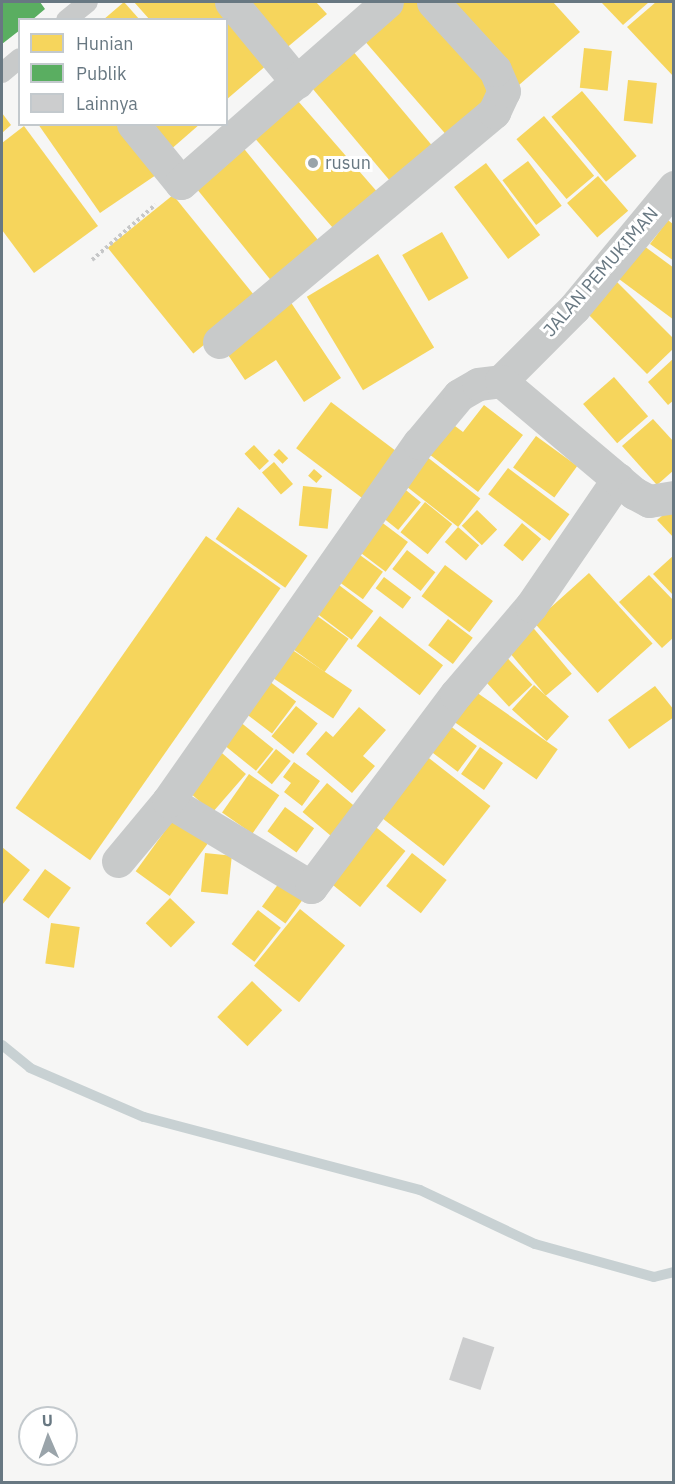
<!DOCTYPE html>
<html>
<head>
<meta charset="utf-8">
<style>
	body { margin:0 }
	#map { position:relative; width:675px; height:1484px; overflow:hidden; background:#f6f6f5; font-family:"IBM Plex Sans",sans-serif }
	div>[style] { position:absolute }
	.homes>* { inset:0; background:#f6d55c; transform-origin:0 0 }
	.public>* { inset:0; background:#5aae61 }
	.stream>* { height:10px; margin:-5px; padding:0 5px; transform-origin:5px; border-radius:5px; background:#c8d1d3 }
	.building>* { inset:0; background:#cccdce; transform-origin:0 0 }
	.path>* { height:4px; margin-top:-2px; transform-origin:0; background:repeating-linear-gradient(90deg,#c6c7c8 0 3px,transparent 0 6px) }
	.lane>* { height:20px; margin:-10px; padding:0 10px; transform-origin:10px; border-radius:10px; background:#c8caca }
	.street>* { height:33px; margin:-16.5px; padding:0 16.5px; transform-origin:16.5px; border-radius:16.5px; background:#c8caca }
	.dots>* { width:16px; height:16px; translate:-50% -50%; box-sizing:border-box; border:3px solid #fff; border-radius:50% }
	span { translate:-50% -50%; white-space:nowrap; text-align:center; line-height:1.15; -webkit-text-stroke:6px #fff; paint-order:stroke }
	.poi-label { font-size:18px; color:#687882 }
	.left { translate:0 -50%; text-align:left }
	.street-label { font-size:18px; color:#687882 }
	.frame { position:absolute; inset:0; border:3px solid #687882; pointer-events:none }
	.legend { position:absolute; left:18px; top:18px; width:210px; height:108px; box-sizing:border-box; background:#fff; border:2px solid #c3c9cd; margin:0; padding:8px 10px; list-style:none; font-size:18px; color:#687882 }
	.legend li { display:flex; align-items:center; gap:12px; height:30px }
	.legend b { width:30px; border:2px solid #c3c9cd }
	.north { position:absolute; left:18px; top:1406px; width:60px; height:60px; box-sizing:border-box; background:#fff; border:2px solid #c3c9cd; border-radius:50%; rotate:358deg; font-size:16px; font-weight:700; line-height:24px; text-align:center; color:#687882 }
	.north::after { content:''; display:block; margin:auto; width:21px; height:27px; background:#9aa4aa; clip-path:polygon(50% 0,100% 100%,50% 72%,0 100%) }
</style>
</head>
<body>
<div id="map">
	<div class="homes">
		<i style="clip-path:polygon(124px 2px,140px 20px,103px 20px)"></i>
		<i style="clip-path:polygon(134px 2px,226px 2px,275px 58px,226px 100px,226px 20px,150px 20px)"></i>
		<i style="clip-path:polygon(243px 2px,316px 2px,327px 14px,284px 50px)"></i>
		<i style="clip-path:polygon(391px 2px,417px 2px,498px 96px,449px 138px,356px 31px)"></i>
		<i style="clip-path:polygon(446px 2px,553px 2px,580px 32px,519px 85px)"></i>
		<i style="clip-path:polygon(601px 2px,649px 2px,623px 25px)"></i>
		<i style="clip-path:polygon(656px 2px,674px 2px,674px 77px,627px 27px)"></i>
		<i style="left:346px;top:43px;width:140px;height:55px;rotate:50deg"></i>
		<i style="left:584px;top:48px;width:28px;height:40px;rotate:6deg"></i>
		<i style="left:628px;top:80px;width:29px;height:41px;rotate:6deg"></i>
		<i style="left:582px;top:91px;width:85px;height:40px;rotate:50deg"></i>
		<i style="left:292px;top:94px;width:132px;height:57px;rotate:49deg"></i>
		<i style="clip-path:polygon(2px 113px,11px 125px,2px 133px)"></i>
		<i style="left:544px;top:116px;width:78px;height:36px;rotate:50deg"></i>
		<i style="clip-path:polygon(38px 124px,121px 124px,156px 175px,100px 213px)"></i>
		<i style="clip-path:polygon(146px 124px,200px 124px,169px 151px)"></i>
		<i style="clip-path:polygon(24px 126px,98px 226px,34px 273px,2px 230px,2px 143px)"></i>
		<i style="left:237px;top:140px;width:141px;height:62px;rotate:51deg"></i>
		<i style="left:528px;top:161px;width:56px;height:32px;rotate:53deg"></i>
		<i style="left:486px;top:163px;width:90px;height:40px;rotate:53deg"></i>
		<i style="left:598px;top:176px;width:46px;height:41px;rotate:49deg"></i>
		<i style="left:173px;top:195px;width:136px;height:84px;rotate:51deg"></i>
		<i style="clip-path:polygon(668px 220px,674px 225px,674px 261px,650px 244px)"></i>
		<i style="left:442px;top:232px;width:53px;height:46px;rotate:60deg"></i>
		<i style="clip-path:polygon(644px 246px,674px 268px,674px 320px,619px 279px)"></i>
		<i style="left:378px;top:254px;width:109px;height:83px;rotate:59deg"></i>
		<i style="clip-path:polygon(614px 279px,674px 339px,674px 348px,647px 374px,583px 309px)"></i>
		<i style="clip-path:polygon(288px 298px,341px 378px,304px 402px,276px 360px,245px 380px,220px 343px)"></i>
		<i style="clip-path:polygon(674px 358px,674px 400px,668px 405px,648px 382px)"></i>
		<i style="left:614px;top:377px;width:52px;height:41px;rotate:49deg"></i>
		<i style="left:331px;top:402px;width:83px;height:58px;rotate:37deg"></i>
		<i style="clip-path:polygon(484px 405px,523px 435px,478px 492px,420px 447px,443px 417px,463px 432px)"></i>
		<i style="clip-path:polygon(653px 419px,674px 442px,674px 470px,657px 485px,622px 446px)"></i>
		<i style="left:536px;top:436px;width:51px;height:39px;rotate:36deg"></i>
		<i style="left:254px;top:445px;width:22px;height:13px;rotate:47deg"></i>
		<i style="left:279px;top:449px;width:13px;height:8px;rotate:45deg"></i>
		<i style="left:422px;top:453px;width:74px;height:36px;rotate:38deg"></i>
		<i style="left:274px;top:462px;width:29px;height:16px;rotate:49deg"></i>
		<i style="left:508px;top:468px;width:77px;height:33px;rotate:37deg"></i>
		<i style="left:314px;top:469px;width:11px;height:9px;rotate:41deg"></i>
		<i style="left:396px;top:482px;width:32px;height:36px;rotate:39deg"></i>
		<i style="left:303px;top:486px;width:29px;height:40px;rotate:6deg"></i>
		<i style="left:425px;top:502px;width:35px;height:39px;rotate:39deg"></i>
		<i style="clip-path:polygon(674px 506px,674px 538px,657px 520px)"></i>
		<i style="left:238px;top:507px;width:85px;height:39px;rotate:35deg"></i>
		<i style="left:477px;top:510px;width:28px;height:22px;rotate:44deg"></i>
		<i style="left:372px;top:515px;width:45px;height:37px;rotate:37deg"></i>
		<i style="left:522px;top:523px;width:25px;height:29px;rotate:40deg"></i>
		<i style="left:458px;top:527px;width:28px;height:20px;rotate:41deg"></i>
		<i style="left:206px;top:536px;width:91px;height:332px;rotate:35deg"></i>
		<i style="left:353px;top:550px;width:37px;height:34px;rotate:36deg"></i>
		<i style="left:407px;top:550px;width:36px;height:24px;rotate:38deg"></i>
		<i style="clip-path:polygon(674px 555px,674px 596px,653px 574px)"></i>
		<i style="left:445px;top:565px;width:60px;height:39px;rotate:37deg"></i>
		<i style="left:589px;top:573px;width:95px;height:74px;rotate:48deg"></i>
		<i style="clip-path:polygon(649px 575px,674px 601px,674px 637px,662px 648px,619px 602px)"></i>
		<i style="left:384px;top:577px;width:34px;height:14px;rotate:37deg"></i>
		<i style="left:331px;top:579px;width:53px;height:36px;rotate:37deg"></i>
		<i style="left:309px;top:610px;width:49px;height:41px;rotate:36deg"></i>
		<i style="left:380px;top:616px;width:80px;height:38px;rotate:38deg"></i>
		<i style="left:448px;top:619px;width:31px;height:33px;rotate:37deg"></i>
		<i style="left:530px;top:624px;width:65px;height:34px;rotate:50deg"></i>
		<i style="left:285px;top:645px;width:81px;height:34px;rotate:34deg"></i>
		<i style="left:499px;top:649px;width:49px;height:32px;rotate:47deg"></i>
		<i style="left:261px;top:675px;width:44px;height:40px;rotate:37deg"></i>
		<i style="left:466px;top:685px;width:112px;height:37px;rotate:35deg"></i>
		<i style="left:534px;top:685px;width:47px;height:33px;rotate:42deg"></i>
		<i style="clip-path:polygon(655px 686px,674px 710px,674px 717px,629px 749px,608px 720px)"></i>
		<i style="left:296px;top:706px;width:28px;height:39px;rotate:39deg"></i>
		<i style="clip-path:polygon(359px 707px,386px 730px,363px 756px,375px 766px,352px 793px,306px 754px,326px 731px,333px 737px)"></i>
		<i style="left:234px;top:717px;width:51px;height:28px;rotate:39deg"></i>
		<i style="left:441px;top:719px;width:45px;height:32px;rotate:37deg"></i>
		<i style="left:215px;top:747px;width:41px;height:51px;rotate:41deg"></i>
		<i style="left:480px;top:747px;width:28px;height:33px;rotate:35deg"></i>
		<i style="left:276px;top:749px;width:19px;height:30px;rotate:39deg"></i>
		<i style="left:425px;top:755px;width:83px;height:76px;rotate:38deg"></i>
		<i style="clip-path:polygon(294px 762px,320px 781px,302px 806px,284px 792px,291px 783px,283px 777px)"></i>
		<i style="left:249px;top:774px;width:37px;height:47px;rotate:35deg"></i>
		<i style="left:327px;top:783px;width:50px;height:38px;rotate:40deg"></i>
		<i style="left:285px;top:807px;width:36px;height:30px;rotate:36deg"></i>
		<i style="left:178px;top:813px;width:42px;height:72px;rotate:36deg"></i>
		<i style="left:372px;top:824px;width:43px;height:72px;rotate:39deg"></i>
		<i style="clip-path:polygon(2px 847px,30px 870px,2px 905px)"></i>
		<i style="left:205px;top:853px;width:27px;height:39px;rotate:6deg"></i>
		<i style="left:412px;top:853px;width:44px;height:42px;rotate:38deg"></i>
		<i style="left:45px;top:869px;width:32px;height:38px;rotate:36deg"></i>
		<i style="left:279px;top:883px;width:29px;height:29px;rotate:36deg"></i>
		<i style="left:170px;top:898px;width:35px;height:35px;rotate:44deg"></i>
		<i style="left:300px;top:909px;width:58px;height:73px;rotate:39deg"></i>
		<i style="left:258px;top:910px;width:29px;height:43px;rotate:38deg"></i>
		<i style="left:51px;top:923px;width:29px;height:41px;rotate:8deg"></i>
		<i style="left:252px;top:981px;width:42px;height:50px;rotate:44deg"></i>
	</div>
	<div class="public">
		<i style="clip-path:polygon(2px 2px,40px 2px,45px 9px,32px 20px,20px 20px,20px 30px,2px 44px)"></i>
	</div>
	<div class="stream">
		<i style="left:2px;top:1045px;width:36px;rotate:39deg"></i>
		<i style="left:30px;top:1068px;width:124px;rotate:23.3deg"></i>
		<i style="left:144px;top:1117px;width:285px;rotate:14.8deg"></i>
		<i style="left:420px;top:1190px;width:127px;rotate:25.2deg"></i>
		<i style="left:535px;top:1244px;width:123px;rotate:15.5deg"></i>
		<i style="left:654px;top:1277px;width:21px;rotate:-14deg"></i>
	</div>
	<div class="building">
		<i style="left:463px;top:1337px;width:33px;height:45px;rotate:18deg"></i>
	</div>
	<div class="path">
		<i style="left:92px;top:260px;width:84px;rotate:-41.1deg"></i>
	</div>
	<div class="lane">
		<i style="left:66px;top:20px;width:28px;rotate:-39deg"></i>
		<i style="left:2px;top:73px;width:23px;rotate:-40deg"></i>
	</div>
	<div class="street">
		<i style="left:231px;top:2px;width:104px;rotate:50.5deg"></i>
		<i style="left:133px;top:124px;width:76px;rotate:50.9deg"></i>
		<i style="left:181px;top:183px;width:274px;rotate:-41.3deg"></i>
		<i style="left:219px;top:342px;width:359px;rotate:-39.9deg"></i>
		<i style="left:494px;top:112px;width:23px;rotate:-65deg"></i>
		<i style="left:504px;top:91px;width:23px;rotate:-113deg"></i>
		<i style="left:495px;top:70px;width:92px;rotate:-132.4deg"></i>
		<i style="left:501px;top:381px;width:103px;rotate:-45deg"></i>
		<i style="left:574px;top:308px;width:157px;rotate:-50.4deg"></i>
		<i style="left:168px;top:801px;width:167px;rotate:31deg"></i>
		<i style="left:311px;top:887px;width:241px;rotate:-53.1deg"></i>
		<i style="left:456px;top:694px;width:116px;rotate:-49.6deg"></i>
		<i style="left:531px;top:606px;width:154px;rotate:-55.6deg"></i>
		<i style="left:118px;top:861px;width:78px;rotate:-50.2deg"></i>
		<i style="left:168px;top:801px;width:437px;rotate:-55deg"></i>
		<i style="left:419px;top:443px;width:62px;rotate:-50.2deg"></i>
		<i style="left:459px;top:395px;width:22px;rotate:-30deg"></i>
		<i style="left:478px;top:384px;width:23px;rotate:-7deg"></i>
		<i style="left:501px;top:381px;width:174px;rotate:40.1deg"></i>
		<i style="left:634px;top:493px;width:17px;rotate:28deg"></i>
		<i style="left:649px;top:501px;width:25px;rotate:-9deg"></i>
	</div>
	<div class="dots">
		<i style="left:313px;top:163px;background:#9aa4aa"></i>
	</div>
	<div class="poi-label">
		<span class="left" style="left:325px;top:163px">rusun</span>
	</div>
	<div class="street-label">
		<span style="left:601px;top:272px;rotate:-49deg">JALAN PEMUKIMAN</span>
	</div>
	<div class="frame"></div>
	<ul class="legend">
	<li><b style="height:16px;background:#f6d55c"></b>Hunian</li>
	<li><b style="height:16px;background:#5aae61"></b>Publik</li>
	<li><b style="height:16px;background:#cccdce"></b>Lainnya</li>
	</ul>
	<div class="north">U</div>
</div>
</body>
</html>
